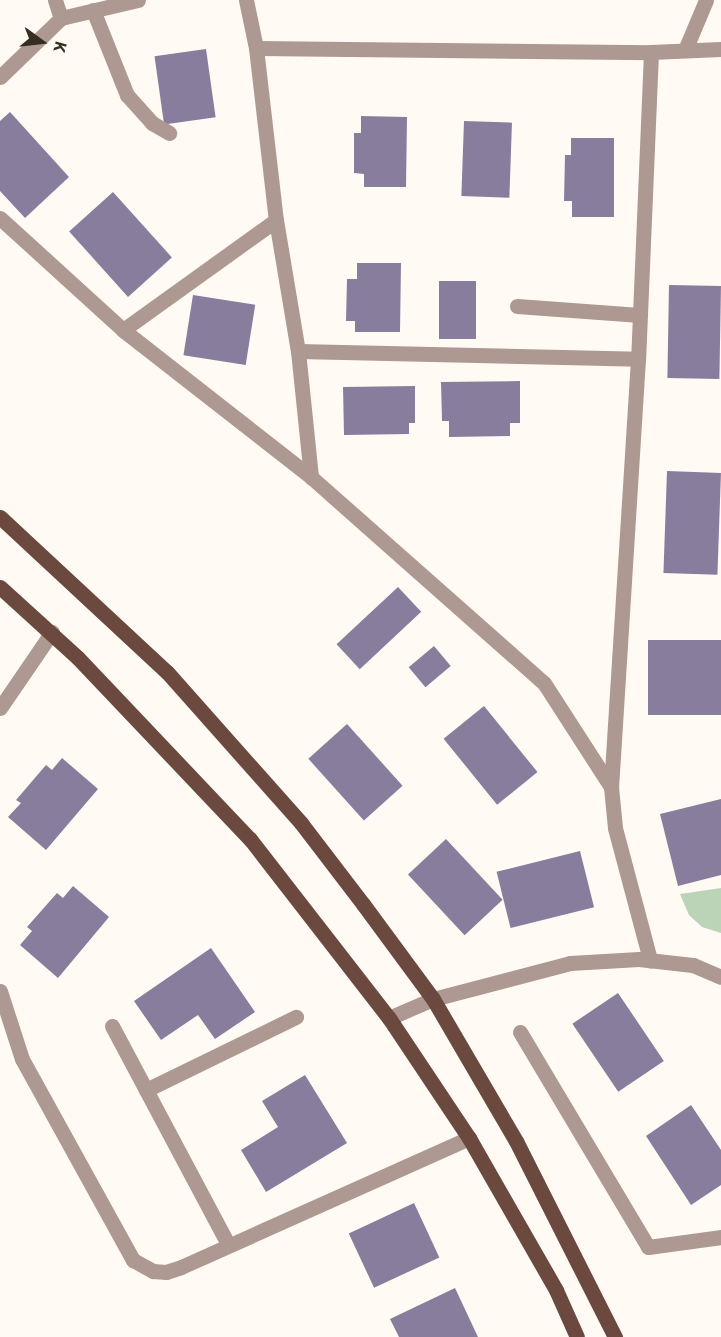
<!DOCTYPE html>
<html>
<head>
<meta charset="utf-8">
<style>
	body { margin:0 }
	#map { position:relative; width:721px; height:1337px; overflow:hidden; background:#fffaf4; font-family:Roboto,sans-serif }
	div>[style] { position:absolute }
	.green>* { inset:0; background:#bbd3b7 }
	.building>* { inset:0; background:#887d9d; transform-origin:0 0 }
	.minor>* { height:15px; margin:-7.5px; padding:0 7.5px; transform-origin:7.5px; border-radius:7.5px; background:#ad9892 }
	.major>* { height:15px; margin:-7.5px; padding:0 7.5px; transform-origin:7.5px; border-radius:7.5px; background:#6b493f }
	span { translate:-50% -50%; white-space:nowrap; text-align:center; line-height:1.15; -webkit-text-stroke:6px #fffaf4; paint-order:stroke }
	.north { position:absolute; left:12px; top:12px; width:60px; height:60px; -webkit-text-stroke:4px #fffaf4; paint-order:stroke; rotate:105deg; font-size:16px; font-weight:700; line-height:24px; text-align:center; color:#372e22 }
	.north::after { content:''; display:block; margin:auto; width:21px; height:27px; background:#372e22; clip-path:polygon(50% 0,100% 100%,50% 72%,0 100%) }
</style>
</head>
<body>
<div id="map">
	<div class="green">
		<i style="clip-path:polygon(721px 888px,721px 933px,702px 927px,689px 915px,680px 894px)"></i>
	</div>
	<div class="building">
		<i style="left:206px;top:49px;width:69px;height:52px;rotate:82deg"></i>
		<i style="clip-path:polygon(10px 112px,69px 177px,25px 218px,0 191px,0 121px)"></i>
		<i style="clip-path:polygon(361px 116px,407px 117px,406px 187px,364px 187px,364px 174px,354px 173px,354px 133px,361px 133px)"></i>
		<i style="left:464px;top:121px;width:48px;height:75px;rotate:2deg"></i>
		<i style="clip-path:polygon(571px 138px,614px 138px,614px 217px,572px 217px,572px 201px,564px 201px,565px 155px,571px 155px)"></i>
		<i style="left:113px;top:192px;width:88px;height:59px;rotate:48deg"></i>
		<i style="clip-path:polygon(357px 263px,401px 263px,400px 332px,355px 332px,355px 321px,346px 321px,347px 279px,357px 279px)"></i>
		<i style="left:439px;top:281px;width:37px;height:58px"></i>
		<i style="left:669px;top:285px;width:52px;height:93px;rotate:1deg"></i>
		<i style="left:193px;top:295px;width:63px;height:61px;rotate:9deg"></i>
		<i style="clip-path:polygon(520px 381px,520px 423px,510px 423px,510px 436px,449px 437px,449px 421px,442px 421px,441px 382px)"></i>
		<i style="clip-path:polygon(415px 386px,415px 423px,409px 423px,409px 434px,344px 435px,343px 387px)"></i>
		<i style="left:667px;top:471px;width:54px;height:102px;rotate:2deg"></i>
		<i style="left:398px;top:587px;width:34px;height:84px;rotate:47deg"></i>
		<i style="left:721px;top:640px;width:75px;height:73px;rotate:90deg"></i>
		<i style="left:434px;top:646px;width:26px;height:33px;rotate:50deg"></i>
		<i style="left:484px;top:706px;width:85px;height:52px;rotate:51deg"></i>
		<i style="left:347px;top:724px;width:83px;height:52px;rotate:48deg"></i>
		<i style="clip-path:polygon(62px 758px,98px 789px,46px 850px,8px 817px,21px 803px,16px 800px,46px 765px,52px 770px)"></i>
		<i style="clip-path:polygon(721px 799px,721px 875px,678px 886px,660px 814px)"></i>
		<i style="left:446px;top:839px;width:83px;height:52px;rotate:47deg"></i>
		<i style="left:580px;top:851px;width:58px;height:86px;rotate:76deg"></i>
		<i style="clip-path:polygon(73px 886px,109px 917px,58px 978px,20px 945px,32px 931px,27px 927px,57px 893px,63px 898px)"></i>
		<i style="clip-path:polygon(211px 948px,255px 1012px,215px 1039px,198px 1015px,161px 1040px,134px 1001px)"></i>
		<i style="left:618px;top:993px;width:82px;height:55px;rotate:56deg"></i>
		<i style="clip-path:polygon(305px 1075px,347px 1143px,266px 1192px,241px 1150px,278px 1127px,262px 1101px)"></i>
		<i style="clip-path:polygon(691px 1105px,721px 1150px,721px 1185px,691px 1205px,646px 1136px)"></i>
		<i style="left:414px;top:1203px;width:60px;height:72px;rotate:65deg"></i>
		<i style="clip-path:polygon(455px 1288px,478px 1337px,399px 1337px,390px 1319px)"></i>
	</div>
	<div class="minor">
		<i style="left:55px;top:0;width:19px;rotate:72deg"></i>
		<i style="left:61px;top:18px;width:79px;rotate:-13.2deg"></i>
		<i style="left:246px;top:0;width:49px;rotate:78.2deg"></i>
		<i style="left:256px;top:48px;width:395px;rotate:0.6deg"></i>
		<i style="left:651px;top:52px;width:307px;rotate:92.4deg"></i>
		<i style="left:638px;top:359px;width:429px;rotate:93.6deg"></i>
		<i style="left:611px;top:787px;width:41px;rotate:84.4deg"></i>
		<i style="left:615px;top:828px;width:137px;rotate:75.1deg"></i>
		<i style="left:93px;top:10px;width:92px;rotate:68.2deg"></i>
		<i style="left:127px;top:95px;width:38px;rotate:48deg"></i>
		<i style="left:152px;top:123px;width:20px;rotate:30deg"></i>
		<i style="left:256px;top:48px;width:173px;rotate:83.4deg"></i>
		<i style="left:276px;top:220px;width:133px;rotate:80.5deg"></i>
		<i style="left:298px;top:351px;width:340px;rotate:1.3deg"></i>
		<i style="left:685px;top:50px;width:54px;rotate:-67.2deg"></i>
		<i style="left:651px;top:52px;width:70px;rotate:-2.5deg"></i>
		<i style="left:0;top:77px;width:85px;rotate:-44deg"></i>
		<i style="left:0;top:218px;width:166px;rotate:42.3deg"></i>
		<i style="left:123px;top:330px;width:239px;rotate:38deg"></i>
		<i style="left:311px;top:477px;width:311px;rotate:41.5deg"></i>
		<i style="left:544px;top:683px;width:124px;rotate:57.2deg"></i>
		<i style="left:517px;top:306px;width:123px;rotate:4.2deg"></i>
		<i style="left:123px;top:330px;width:188px;rotate:-35.7deg"></i>
		<i style="left:298px;top:351px;width:127px;rotate:84.1deg"></i>
		<i style="left:0;top:708px;width:92px;rotate:-55.6deg"></i>
		<i style="left:0;top:991px;width:71px;rotate:72.1deg"></i>
		<i style="left:22px;top:1059px;width:230px;rotate:61.1deg"></i>
		<i style="left:133px;top:1260px;width:23px;rotate:29deg"></i>
		<i style="left:153px;top:1271px;width:13px;rotate:4deg"></i>
		<i style="left:166px;top:1272px;width:16px;rotate:-18deg"></i>
		<i style="left:181px;top:1267px;width:316px;rotate:-24.1deg"></i>
		<i style="left:389px;top:1018px;width:48px;rotate:-23.4deg"></i>
		<i style="left:433px;top:999px;width:142px;rotate:-14.7deg"></i>
		<i style="left:570px;top:963px;width:69px;rotate:-3.3deg"></i>
		<i style="left:639px;top:959px;width:54px;rotate:6.3deg"></i>
		<i style="left:693px;top:965px;width:30px;rotate:23deg"></i>
		<i style="left:112px;top:1026px;width:247px;rotate:62deg"></i>
		<i style="left:520px;top:1032px;width:250px;rotate:59.2deg"></i>
		<i style="left:648px;top:1247px;width:74px;rotate:-7.8deg"></i>
		<i style="left:146px;top:1090px;width:167px;rotate:-26deg"></i>
	</div>
	<div class="major">
		<i style="left:0;top:517px;width:228px;rotate:42.9deg"></i>
		<i style="left:167px;top:672px;width:202px;rotate:48.4deg"></i>
		<i style="left:301px;top:823px;width:102px;rotate:52.6deg"></i>
		<i style="left:363px;top:904px;width:118px;rotate:53.6deg"></i>
		<i style="left:433px;top:999px;width:164px;rotate:59.7deg"></i>
		<i style="left:516px;top:1141px;width:220px;rotate:63.2deg"></i>
		<i style="left:0;top:587px;width:105px;rotate:42.3deg"></i>
		<i style="left:78px;top:658px;width:250px;rotate:46.5deg"></i>
		<i style="left:250px;top:839px;width:227px;rotate:52.2deg"></i>
		<i style="left:389px;top:1018px;width:144px;rotate:56.3deg"></i>
		<i style="left:469px;top:1138px;width:175px;rotate:60.2deg"></i>
		<i style="left:556px;top:1290px;width:51px;rotate:65.9deg"></i>
	</div>
	<div class="north">K</div>
</div>
</body>
</html>
